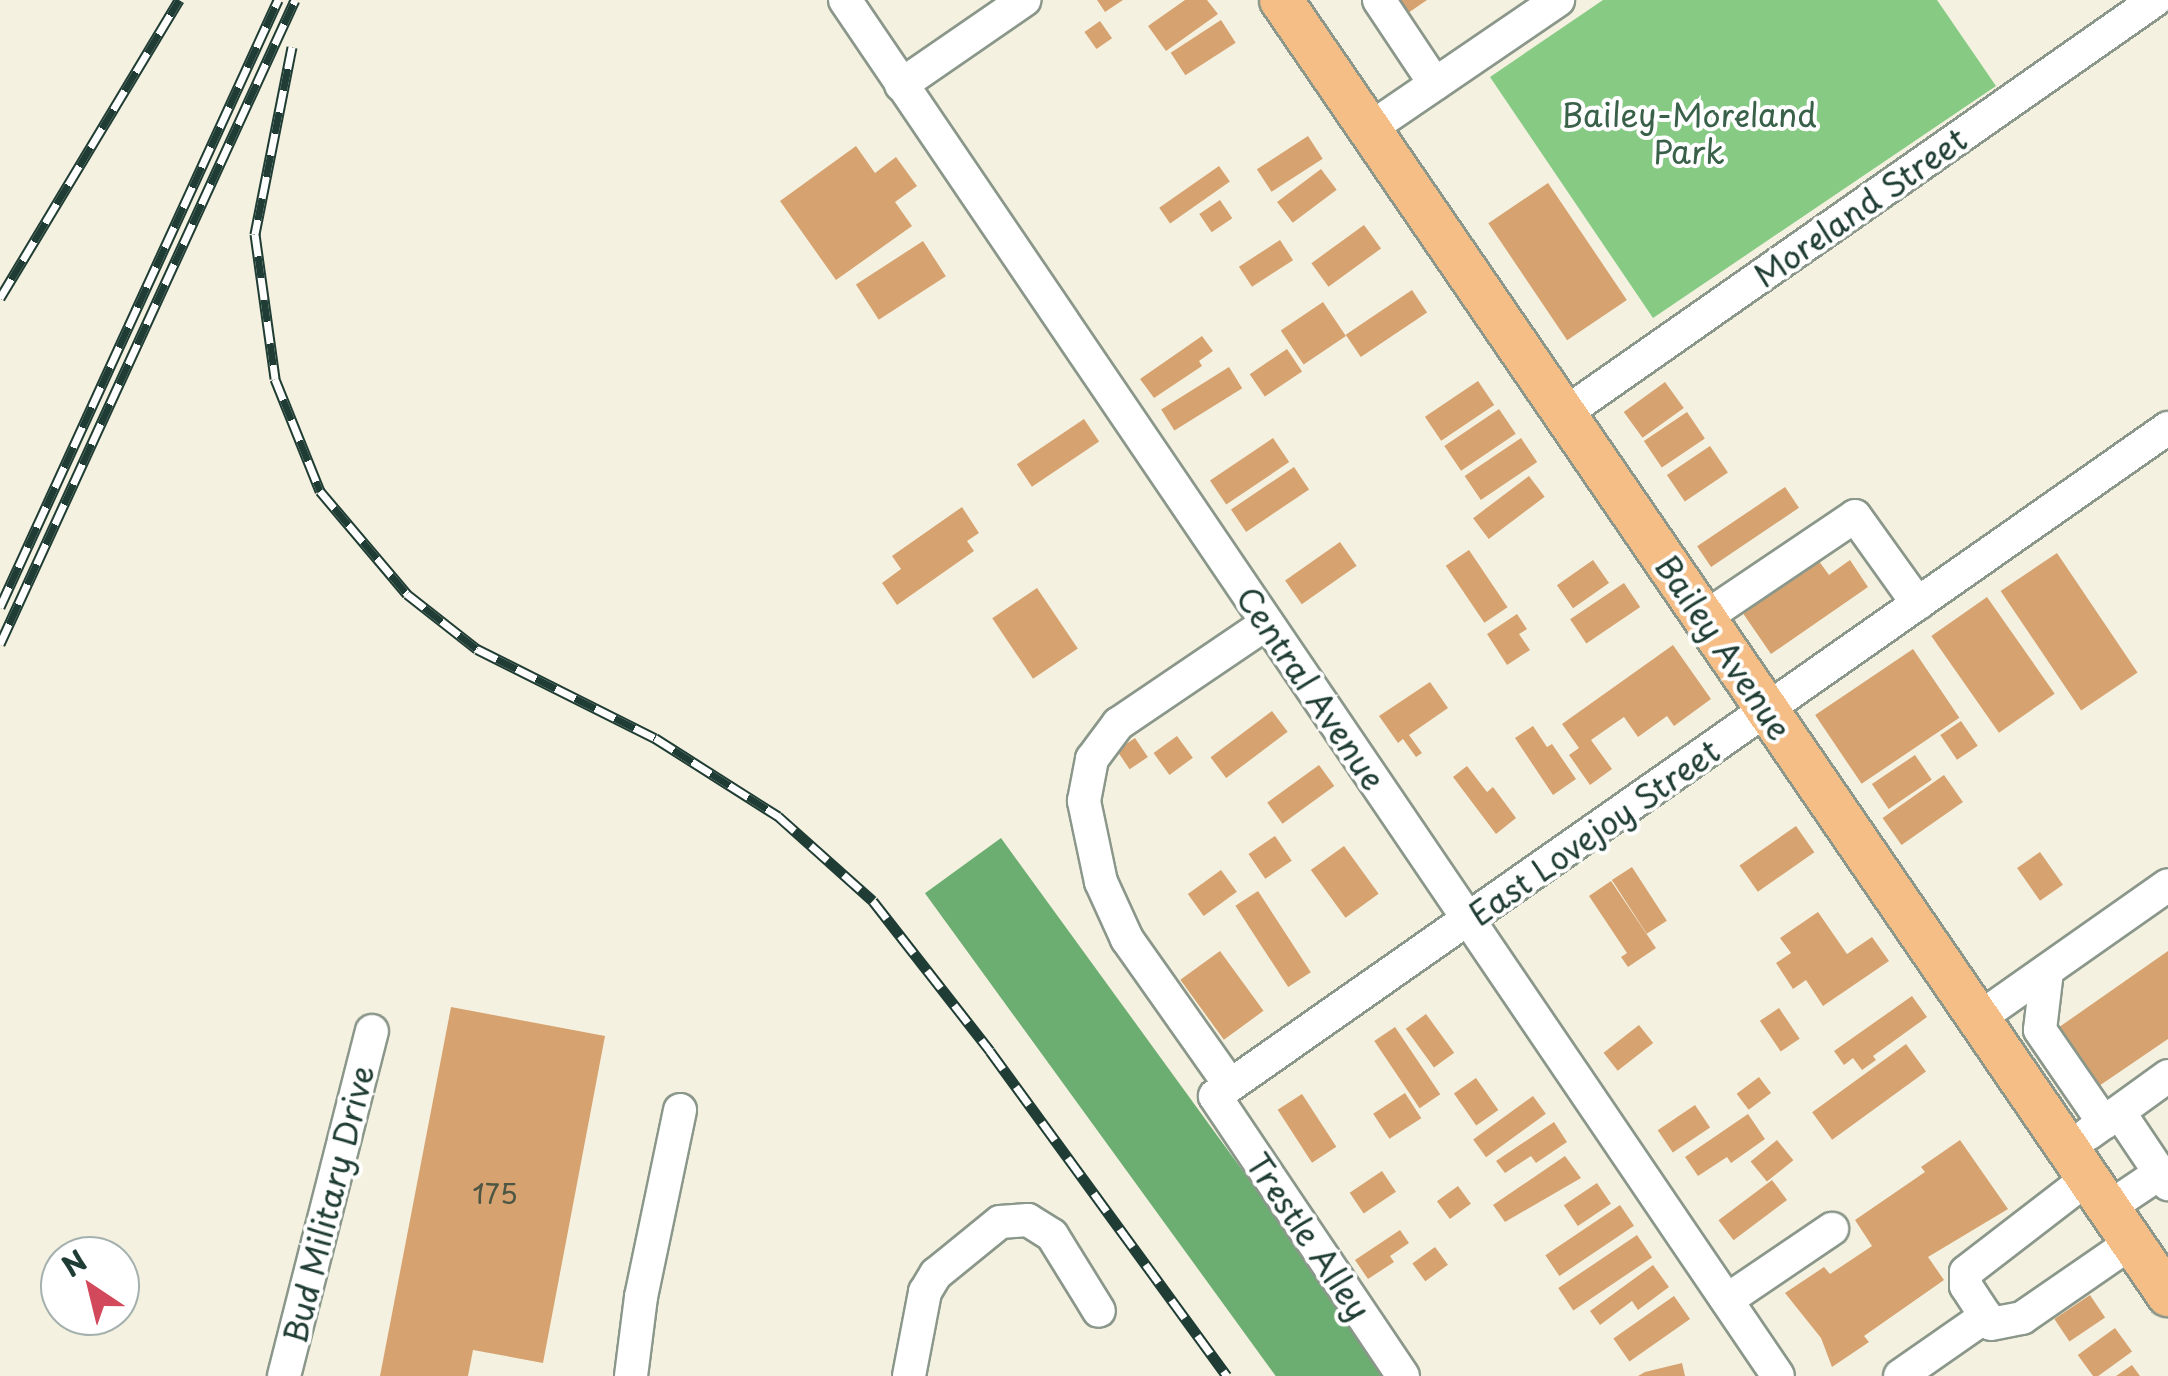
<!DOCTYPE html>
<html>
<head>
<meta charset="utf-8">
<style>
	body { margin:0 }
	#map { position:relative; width:2168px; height:1376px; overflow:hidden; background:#f5f1e0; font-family:"Playpen Sans",sans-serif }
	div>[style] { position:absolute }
	.green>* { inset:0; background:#86ca84 }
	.forest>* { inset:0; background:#6cae72; transform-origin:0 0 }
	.building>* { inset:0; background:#d6a370; transform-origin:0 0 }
	.roads { filter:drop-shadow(2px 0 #8a978a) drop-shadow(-2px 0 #8a978a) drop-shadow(0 2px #8a978a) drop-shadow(0 -2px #8a978a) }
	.minor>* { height:32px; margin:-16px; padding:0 16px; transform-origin:16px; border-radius:16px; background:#fff }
	.major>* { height:42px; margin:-21px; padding:0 21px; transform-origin:21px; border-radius:21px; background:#f6be87 }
	.rail>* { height:11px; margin-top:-5.5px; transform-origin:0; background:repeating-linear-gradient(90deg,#fff 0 22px,#1f3d34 0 44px); box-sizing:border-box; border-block:2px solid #1f3d34 }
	span { translate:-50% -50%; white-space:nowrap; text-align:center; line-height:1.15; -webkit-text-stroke:8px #fff; paint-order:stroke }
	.number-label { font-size:28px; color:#4d5643 }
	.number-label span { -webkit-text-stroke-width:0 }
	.park-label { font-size:32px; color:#396048 }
	.street-label { font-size:32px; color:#1f3d34 }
	.north { position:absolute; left:40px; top:1236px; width:100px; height:100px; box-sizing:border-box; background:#fff; border:2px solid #a5b1ae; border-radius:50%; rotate:325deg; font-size:28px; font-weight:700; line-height:40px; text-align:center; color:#1f3d34 }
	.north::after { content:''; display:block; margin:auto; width:35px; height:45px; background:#d1495b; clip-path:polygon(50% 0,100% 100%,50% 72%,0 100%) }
</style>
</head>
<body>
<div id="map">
	<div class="green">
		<i style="clip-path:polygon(1603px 0,1937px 0,1996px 86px,1653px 318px,1490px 77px)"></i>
	</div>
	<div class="forest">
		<i style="left:1001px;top:838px;width:661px;height:94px;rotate:54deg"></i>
	</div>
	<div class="building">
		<i style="clip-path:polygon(1097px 0,1123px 0,1105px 12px)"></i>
		<i style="clip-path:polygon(1185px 0,1207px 0,1218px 14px,1166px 51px,1148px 26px)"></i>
		<i style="clip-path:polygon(1399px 0,1427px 0,1408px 13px)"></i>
		<i style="left:1221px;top:20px;width:27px;height:60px;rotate:57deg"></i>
		<i style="left:1100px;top:21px;width:21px;height:19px;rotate:55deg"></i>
		<i style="left:1308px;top:136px;width:27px;height:61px;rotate:57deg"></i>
		<i style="clip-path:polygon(856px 146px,875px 173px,896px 157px,917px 186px,895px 202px,912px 226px,836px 280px,780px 201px)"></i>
		<i style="left:1219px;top:166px;width:19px;height:73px;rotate:55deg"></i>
		<i style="left:1321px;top:169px;width:26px;height:55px;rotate:53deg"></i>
		<i style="left:1548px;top:183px;width:141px;height:72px;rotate:56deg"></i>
		<i style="left:1220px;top:200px;width:22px;height:25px;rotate:56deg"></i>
		<i style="left:1364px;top:225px;width:29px;height:65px;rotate:54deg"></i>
		<i style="left:1280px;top:240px;width:24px;height:49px;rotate:57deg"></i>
		<i style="left:923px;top:241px;width:42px;height:80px;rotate:57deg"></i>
		<i style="left:1412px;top:290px;width:27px;height:80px;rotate:56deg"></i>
		<i style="left:1323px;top:302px;width:41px;height:51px;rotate:56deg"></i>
		<i style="clip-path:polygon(1202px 336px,1213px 351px,1199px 361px,1202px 366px,1154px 398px,1140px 379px)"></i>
		<i style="left:1287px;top:349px;width:27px;height:45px;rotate:56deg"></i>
		<i style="left:1229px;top:367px;width:25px;height:80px;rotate:58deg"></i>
		<i style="left:1478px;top:381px;width:29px;height:64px;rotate:56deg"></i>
		<i style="left:1665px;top:382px;width:32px;height:51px;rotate:54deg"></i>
		<i style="left:1499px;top:409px;width:30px;height:66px;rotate:56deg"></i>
		<i style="left:1687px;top:412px;width:32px;height:52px;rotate:56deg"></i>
		<i style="left:1084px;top:419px;width:27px;height:81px;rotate:56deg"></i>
		<i style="left:1273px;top:438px;width:29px;height:76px;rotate:56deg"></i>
		<i style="left:1521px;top:438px;width:29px;height:68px;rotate:56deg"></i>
		<i style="left:1710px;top:446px;width:32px;height:52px;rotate:56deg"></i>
		<i style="left:1294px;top:467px;width:27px;height:76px;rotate:56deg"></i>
		<i style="left:1529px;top:476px;width:26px;height:70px;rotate:53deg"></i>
		<i style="left:1785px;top:487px;width:25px;height:106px;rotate:56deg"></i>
		<i style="clip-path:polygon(962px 507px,979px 533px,967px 541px,974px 551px,897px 605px,882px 583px,901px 569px,892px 556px)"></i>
		<i style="left:1340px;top:542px;width:29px;height:67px;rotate:55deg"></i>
		<i style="left:1469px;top:550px;width:69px;height:28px;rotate:56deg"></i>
		<i style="left:2057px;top:553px;width:144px;height:68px;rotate:56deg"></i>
		<i style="clip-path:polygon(1816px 557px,1829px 575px,1850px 560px,1868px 587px,1771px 654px,1740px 609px)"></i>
		<i style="left:1593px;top:560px;width:28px;height:44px;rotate:55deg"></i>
		<i style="left:1624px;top:583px;width:29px;height:65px;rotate:56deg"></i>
		<i style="left:1037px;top:588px;width:73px;height:54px;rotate:56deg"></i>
		<i style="left:1987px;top:597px;width:118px;height:68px;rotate:55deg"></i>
		<i style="clip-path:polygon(1517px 614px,1527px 629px,1519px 634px,1530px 650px,1507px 665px,1487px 634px)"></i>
		<i style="clip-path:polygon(1673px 645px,1711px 699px,1674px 726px,1667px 716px,1638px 737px,1624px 717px,1591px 740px,1612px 769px,1590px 785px,1569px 755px,1579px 748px,1562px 724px)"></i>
		<i style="left:1913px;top:649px;width:83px;height:118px;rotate:56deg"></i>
		<i style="clip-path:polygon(1430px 682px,1448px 708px,1409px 735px,1422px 753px,1416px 757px,1403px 739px,1398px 743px,1379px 716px)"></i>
		<i style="left:1272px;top:711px;width:26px;height:77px;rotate:53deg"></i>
		<i style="left:1961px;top:721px;width:30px;height:25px;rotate:56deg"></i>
		<i style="clip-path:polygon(1533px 726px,1547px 747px,1552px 744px,1576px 779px,1553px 795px,1515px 738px)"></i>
		<i style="left:1177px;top:736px;width:27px;height:29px;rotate:54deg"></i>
		<i style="left:1135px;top:738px;width:23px;height:22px;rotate:56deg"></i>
		<i style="left:1915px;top:755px;width:30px;height:52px;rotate:56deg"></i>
		<i style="left:1319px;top:765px;width:26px;height:64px;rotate:54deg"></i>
		<i style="clip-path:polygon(1467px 766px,1487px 792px,1493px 787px,1516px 818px,1496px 834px,1453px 777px)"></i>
		<i style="left:1944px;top:775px;width:33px;height:75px;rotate:55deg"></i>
		<i style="left:1796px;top:826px;width:32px;height:69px;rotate:55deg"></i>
		<i style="left:1275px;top:836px;width:30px;height:32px;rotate:56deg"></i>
		<i style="left:1344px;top:846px;width:59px;height:41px;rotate:54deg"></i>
		<i style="left:2040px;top:852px;width:40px;height:28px;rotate:55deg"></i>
		<i style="left:1632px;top:867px;width:64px;height:24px;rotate:57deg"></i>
		<i style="left:1221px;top:870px;width:27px;height:41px;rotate:54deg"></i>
		<i style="clip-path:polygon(1611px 881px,1656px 948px,1628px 967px,1621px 957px,1627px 953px,1589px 896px)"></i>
		<i style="left:1258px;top:891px;width:97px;height:27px;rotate:57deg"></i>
		<i style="clip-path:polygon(1818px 912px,1847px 954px,1872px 937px,1889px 961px,1823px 1006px,1806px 980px,1793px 989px,1776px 963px,1791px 953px,1780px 938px)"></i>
		<i style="left:1220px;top:951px;width:74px;height:49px;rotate:54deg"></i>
		<i style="clip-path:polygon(2168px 951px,2168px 1039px,2096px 1088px,2055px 1030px)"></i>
		<i style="clip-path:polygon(1912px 996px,1927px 1017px,1873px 1056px,1876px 1060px,1862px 1070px,1853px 1058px,1844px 1065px,1834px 1051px)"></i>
		<i style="clip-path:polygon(451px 1007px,605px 1036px,543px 1363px,473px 1350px,468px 1376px,380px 1376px)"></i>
		<i style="left:1779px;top:1008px;width:37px;height:23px;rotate:56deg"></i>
		<i style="left:1426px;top:1014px;width:48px;height:25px;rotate:54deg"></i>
		<i style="left:1639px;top:1025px;width:23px;height:45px;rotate:52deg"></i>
		<i style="left:1395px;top:1027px;width:81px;height:25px;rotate:56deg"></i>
		<i style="left:1906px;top:1044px;width:34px;height:116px;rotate:54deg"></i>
		<i style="left:1759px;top:1077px;width:20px;height:28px;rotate:53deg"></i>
		<i style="left:1476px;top:1078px;width:39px;height:27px;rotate:55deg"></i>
		<i style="left:1405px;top:1093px;width:30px;height:38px;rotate:57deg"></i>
		<i style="left:1302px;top:1094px;width:63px;height:29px;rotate:57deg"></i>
		<i style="left:1533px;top:1096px;width:22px;height:74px;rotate:54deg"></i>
		<i style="left:1695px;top:1105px;width:27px;height:45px;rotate:56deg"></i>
		<i style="clip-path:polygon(1748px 1114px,1765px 1139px,1731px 1163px,1727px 1157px,1698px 1176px,1685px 1157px)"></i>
		<i style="clip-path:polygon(1554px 1122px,1567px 1142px,1536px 1163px,1531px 1156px,1505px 1173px,1496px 1161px)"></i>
		<i style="left:1777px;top:1140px;width:26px;height:34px;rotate:51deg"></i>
		<i style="clip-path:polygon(1960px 1140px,2008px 1209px,1928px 1257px,1944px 1280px,1864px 1336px,1869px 1342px,1832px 1367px,1821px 1338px,1785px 1293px,1824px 1267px,1830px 1274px,1872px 1246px,1855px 1220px,1925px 1172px,1921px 1167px)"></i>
		<i style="clip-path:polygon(1565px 1156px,1581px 1178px,1505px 1222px,1493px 1205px)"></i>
		<i style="left:1382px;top:1171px;width:25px;height:39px;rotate:56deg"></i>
		<i style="left:1772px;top:1180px;width:25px;height:67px;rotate:53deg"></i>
		<i style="left:1597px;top:1183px;width:25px;height:40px;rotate:56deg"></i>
		<i style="left:1458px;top:1186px;width:22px;height:26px;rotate:54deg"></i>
		<i style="left:1620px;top:1205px;width:25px;height:90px;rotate:56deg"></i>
		<i style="clip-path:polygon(1400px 1230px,1409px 1243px,1390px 1256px,1394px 1262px,1368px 1279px,1355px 1260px)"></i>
		<i style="left:1637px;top:1235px;width:27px;height:95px;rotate:56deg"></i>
		<i style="left:1435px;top:1247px;width:22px;height:28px;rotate:54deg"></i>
		<i style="clip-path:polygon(1653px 1265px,1669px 1287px,1638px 1310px,1632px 1301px,1600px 1325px,1590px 1311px)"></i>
		<i style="left:2090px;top:1295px;width:27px;height:43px;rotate:56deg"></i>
		<i style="left:1674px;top:1296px;width:28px;height:74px;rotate:55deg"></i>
		<i style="left:2115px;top:1328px;width:29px;height:46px;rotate:54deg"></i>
		<i style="clip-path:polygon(1682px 1363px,1685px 1376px,1638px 1376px,1645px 1372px)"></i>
		<i style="clip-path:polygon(2132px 1365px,2140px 1376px,2116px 1376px)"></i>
	</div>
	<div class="roads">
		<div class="minor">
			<i style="left:845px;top:0;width:1662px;rotate:55.86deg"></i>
			<i style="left:1379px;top:0;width:101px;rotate:56.3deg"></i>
			<i style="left:901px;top:85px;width:150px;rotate:-34.6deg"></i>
			<i style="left:1369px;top:129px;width:229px;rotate:-34.3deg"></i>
			<i style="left:1564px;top:414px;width:722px;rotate:-35.01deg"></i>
			<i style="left:1704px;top:618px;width:182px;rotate:-34deg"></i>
			<i style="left:1855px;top:516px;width:108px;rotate:54.4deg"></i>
			<i style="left:2047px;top:971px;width:59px;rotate:96.8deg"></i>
			<i style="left:2040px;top:1030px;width:113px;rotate:55.5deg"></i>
			<i style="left:1979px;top:1018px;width:231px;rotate:-35.1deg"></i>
			<i style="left:1230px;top:1085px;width:179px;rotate:-125.2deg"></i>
			<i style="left:1127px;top:939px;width:63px;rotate:-114.5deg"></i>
			<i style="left:1101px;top:882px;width:83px;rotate:-101.9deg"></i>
			<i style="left:1084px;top:801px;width:43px;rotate:-79.2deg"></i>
			<i style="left:1092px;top:759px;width:44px;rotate:-53.4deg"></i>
			<i style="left:1118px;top:724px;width:180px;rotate:-34.1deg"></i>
			<i style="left:2119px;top:1112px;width:73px;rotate:56.1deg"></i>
			<i style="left:2088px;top:1134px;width:99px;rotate:-35.9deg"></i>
			<i style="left:2088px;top:1178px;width:154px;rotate:142.4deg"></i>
			<i style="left:1966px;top:1272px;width:14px;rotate:90deg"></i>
			<i style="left:1966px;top:1286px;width:45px;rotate:56.7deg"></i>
			<i style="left:1991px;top:1324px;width:32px;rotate:-11deg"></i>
			<i style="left:2022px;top:1318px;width:134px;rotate:-34.6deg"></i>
			<i style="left:2108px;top:1208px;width:63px;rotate:-33.9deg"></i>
			<i style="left:2160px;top:1173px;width:14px;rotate:54deg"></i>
			<i style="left:1727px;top:1300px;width:127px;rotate:-34.1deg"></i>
			<i style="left:284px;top:1376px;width:356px;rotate:-75.7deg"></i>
			<i style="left:631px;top:1376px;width:80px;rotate:-82.8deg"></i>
			<i style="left:641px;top:1297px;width:191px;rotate:-78.2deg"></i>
			<i style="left:909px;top:1376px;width:86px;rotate:-79.2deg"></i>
			<i style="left:925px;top:1292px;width:21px;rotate:-59deg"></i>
			<i style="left:936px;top:1274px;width:82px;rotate:-39.1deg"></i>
			<i style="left:1000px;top:1222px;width:28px;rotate:-4deg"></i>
			<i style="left:1028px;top:1220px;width:28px;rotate:32deg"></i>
			<i style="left:1052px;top:1235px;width:89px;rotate:58.3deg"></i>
			<i style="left:1403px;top:1376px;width:337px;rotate:-123.9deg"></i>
			<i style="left:1215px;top:1096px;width:1164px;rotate:-35.03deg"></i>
			<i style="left:1900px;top:1376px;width:105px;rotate:-34.9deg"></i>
		</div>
		<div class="major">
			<i style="left:1281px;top:0;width:1570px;rotate:55.59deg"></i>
		</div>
	</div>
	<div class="rail">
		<i style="left:292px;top:47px;width:191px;rotate:101.2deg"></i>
		<i style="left:255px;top:234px;width:146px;rotate:82.1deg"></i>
		<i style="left:275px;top:379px;width:121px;rotate:68.1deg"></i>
		<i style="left:320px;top:491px;width:135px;rotate:49.8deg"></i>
		<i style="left:407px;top:594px;width:89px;rotate:38.2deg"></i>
		<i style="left:477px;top:649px;width:199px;rotate:26.6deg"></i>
		<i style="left:655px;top:738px;width:146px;rotate:32.4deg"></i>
		<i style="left:778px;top:816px;width:127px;rotate:41.8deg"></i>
		<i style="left:873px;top:901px;width:190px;rotate:52deg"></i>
		<i style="left:990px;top:1051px;width:402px;rotate:53.9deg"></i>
		<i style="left:0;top:298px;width:348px;rotate:-59deg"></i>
		<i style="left:0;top:607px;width:668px;rotate:-65.39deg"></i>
		<i style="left:0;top:644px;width:708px;rotate:-65.39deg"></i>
	</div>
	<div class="number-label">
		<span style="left:495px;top:1193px">175</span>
	</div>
	<div class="park-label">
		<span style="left:1689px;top:133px">Bailey-Moreland<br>Park</span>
	</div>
	<div class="street-label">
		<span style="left:1860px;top:207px;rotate:-35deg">Moreland Street</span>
		<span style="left:1724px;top:647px;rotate:56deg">Bailey Avenue</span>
		<span style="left:1311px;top:688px;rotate:56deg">Central Avenue</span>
		<span style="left:1594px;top:832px;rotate:-35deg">East Lovejoy Street</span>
		<span style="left:328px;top:1204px;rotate:-76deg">Bud Military Drive</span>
		<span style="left:1309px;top:1236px;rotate:56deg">Trestle Alley</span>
	</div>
	<div class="north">N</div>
</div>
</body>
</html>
